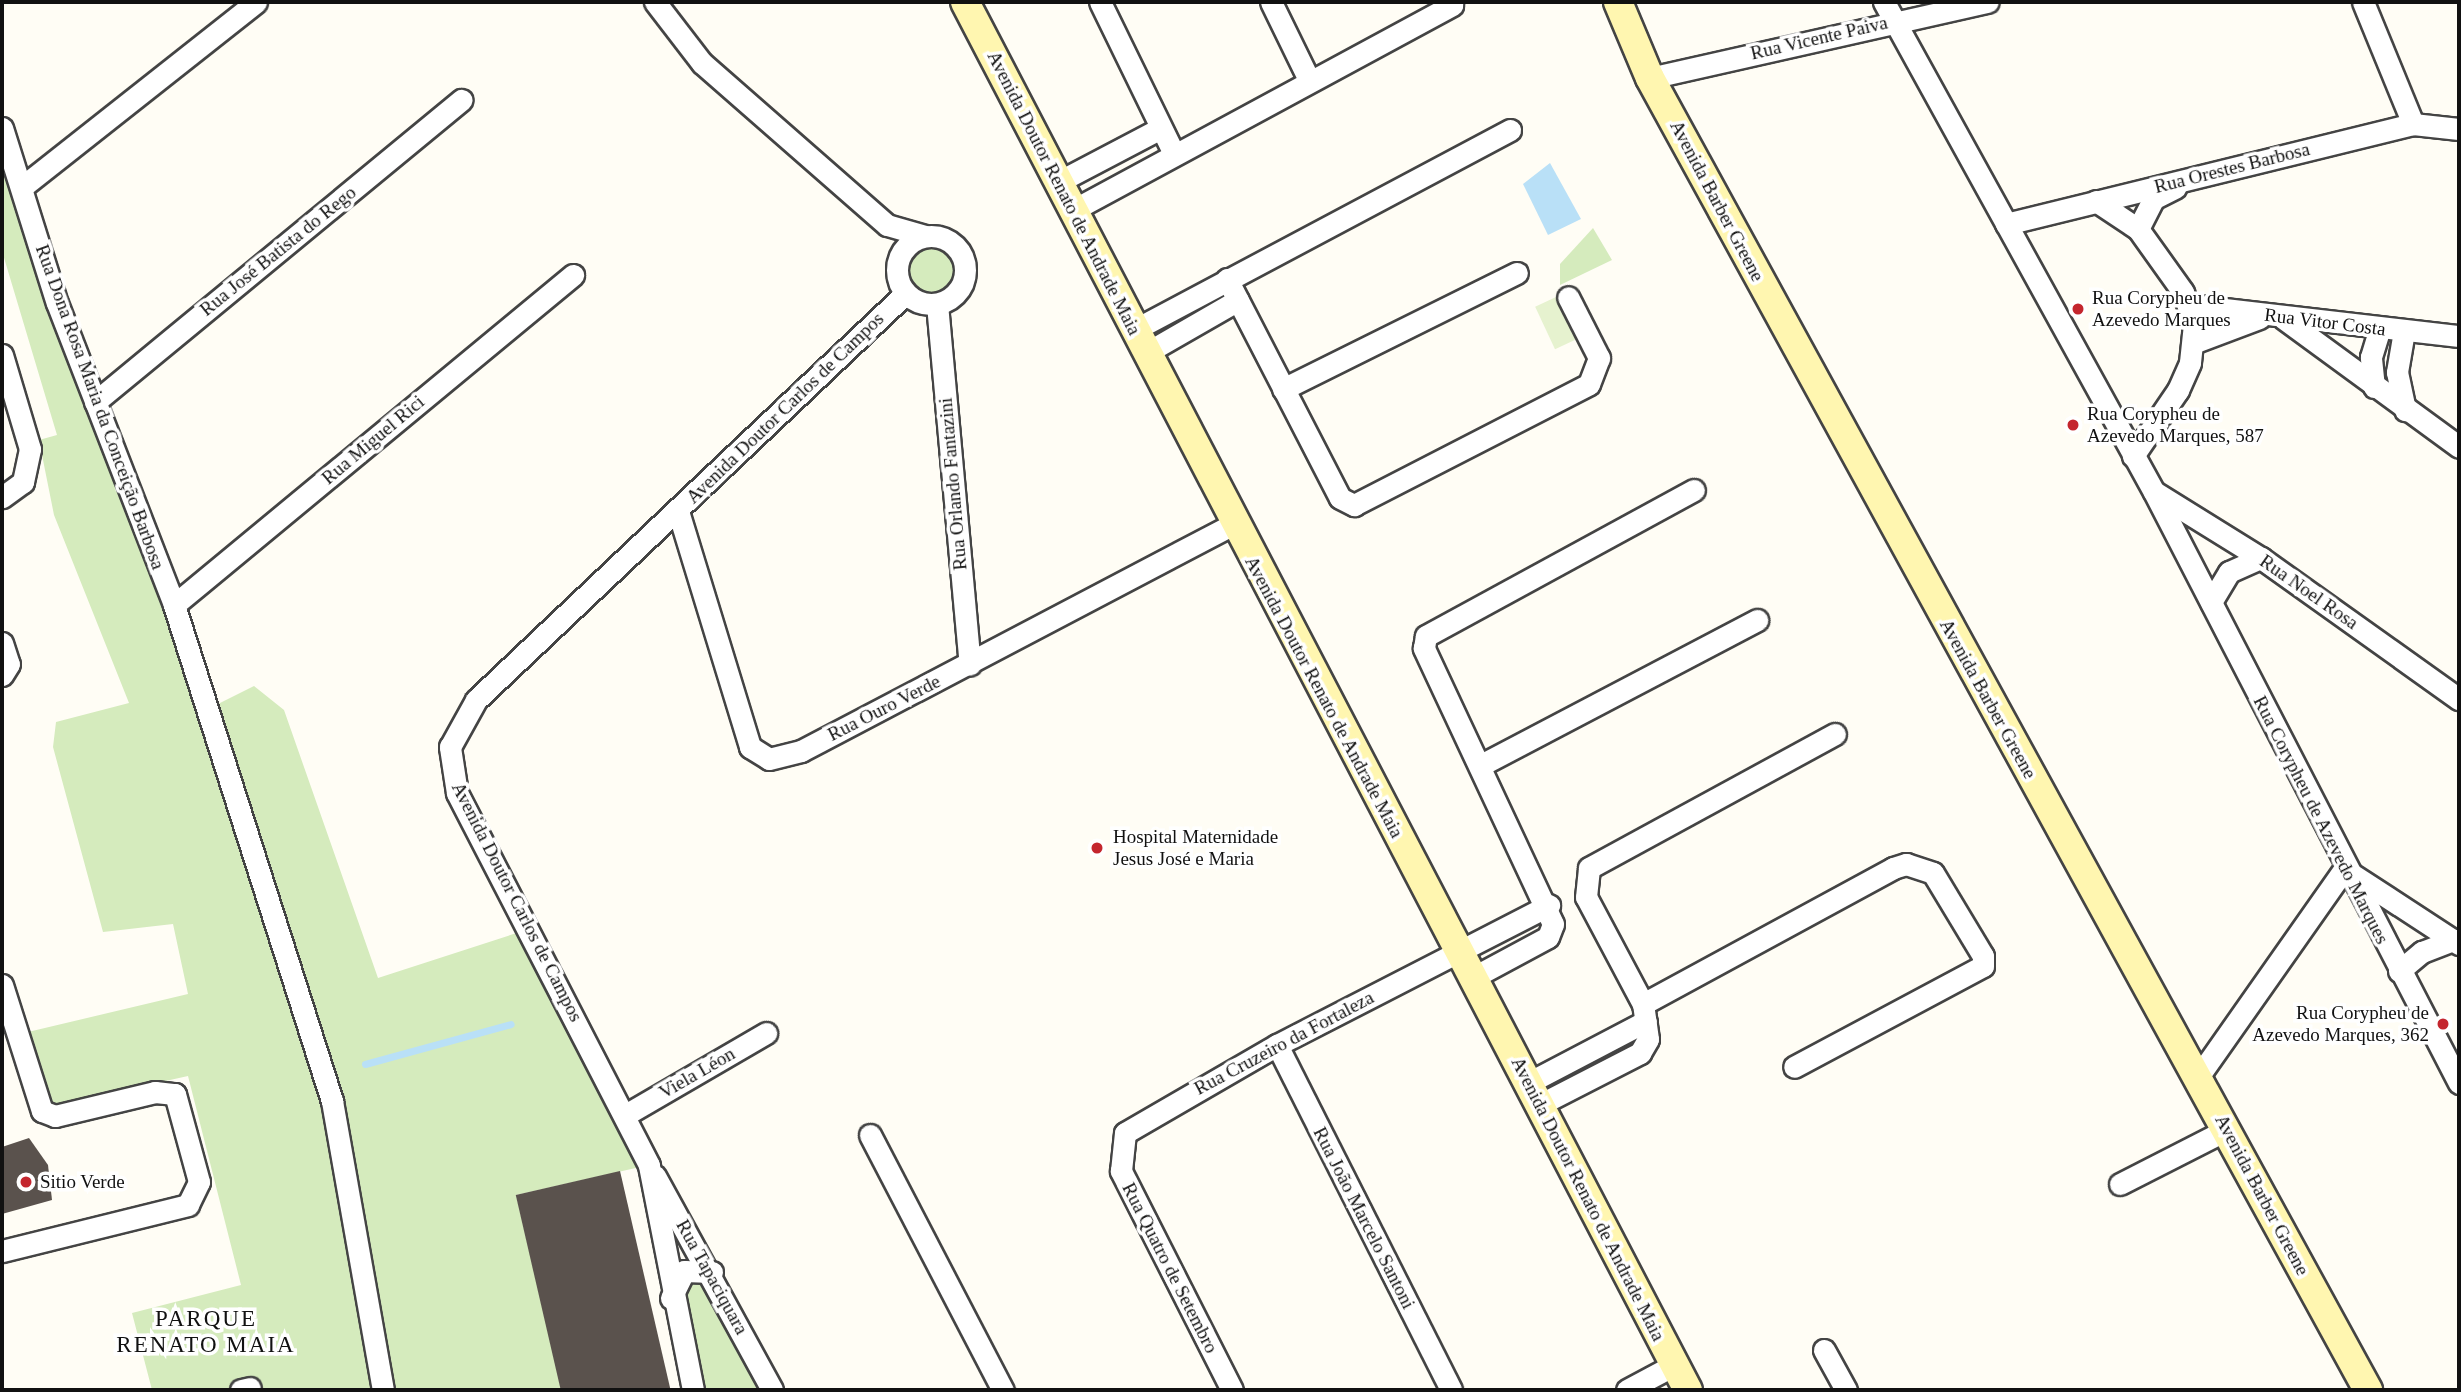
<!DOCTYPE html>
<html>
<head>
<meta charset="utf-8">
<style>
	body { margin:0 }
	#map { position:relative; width:2461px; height:1392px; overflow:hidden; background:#fffdf5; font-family:"Times New Roman",serif }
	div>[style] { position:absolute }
	.green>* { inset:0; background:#d5ebbd }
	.round { border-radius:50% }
	.pitch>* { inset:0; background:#e6f2cf; transform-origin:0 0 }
	.water>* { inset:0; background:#b9e0f7 }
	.stream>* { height:7px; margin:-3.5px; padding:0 3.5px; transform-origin:3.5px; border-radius:3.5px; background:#b9e0f7 }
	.building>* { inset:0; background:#5a524d; transform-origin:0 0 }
	.roads { filter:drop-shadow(2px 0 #444) drop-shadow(-2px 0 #444) drop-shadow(0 2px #444) drop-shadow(0 -2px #444) }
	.street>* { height:21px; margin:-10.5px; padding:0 10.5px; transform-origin:10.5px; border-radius:10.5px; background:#fff }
	.street>.ring { margin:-10.5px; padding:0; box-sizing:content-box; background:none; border:21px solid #fff; border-radius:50% }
	.secondary>* { height:28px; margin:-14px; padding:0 14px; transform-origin:14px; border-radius:14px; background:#fff6b0 }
	.dots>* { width:19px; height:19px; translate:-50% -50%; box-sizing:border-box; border:4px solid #fff; border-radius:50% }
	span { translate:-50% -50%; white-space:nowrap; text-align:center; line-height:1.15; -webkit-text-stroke:7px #fff; paint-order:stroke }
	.street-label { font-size:19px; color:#111 }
	.poi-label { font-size:19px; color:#111 }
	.left { translate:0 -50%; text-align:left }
	.right { translate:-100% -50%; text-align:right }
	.quarter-label { font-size:23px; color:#111; letter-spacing:2px }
	.frame { position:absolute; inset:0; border:4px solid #111; pointer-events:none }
</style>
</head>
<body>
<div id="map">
	<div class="green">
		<i style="clip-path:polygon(2px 129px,208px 709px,254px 686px,284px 710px,378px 978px,529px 929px,649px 1165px,516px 1195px,562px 1390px,152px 1390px,132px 1313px,241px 1285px,188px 1076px,53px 1106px,28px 1032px,188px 994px,173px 924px,103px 932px,53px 747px,56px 722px,129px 703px,54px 515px,39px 440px,57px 435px,2px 251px)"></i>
		<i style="clip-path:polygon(1593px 228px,1612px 260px,1560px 285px,1560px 264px)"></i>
		<i class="round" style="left:901px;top:239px;width:60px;height:60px"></i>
		<i style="clip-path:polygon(701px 1271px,765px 1390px,704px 1390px,676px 1291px)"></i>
	</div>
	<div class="pitch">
		<i style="left:1556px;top:297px;width:47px;height:23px;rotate:65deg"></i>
	</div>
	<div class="water">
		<i style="clip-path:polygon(1550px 163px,1581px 219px,1548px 235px,1523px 184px)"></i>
	</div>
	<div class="stream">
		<i style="left:365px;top:1064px;width:151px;rotate:-15.3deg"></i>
	</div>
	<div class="building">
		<i style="clip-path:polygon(29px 1138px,48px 1165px,52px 1200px,2px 1214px,2px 1147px)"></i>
		<i style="left:620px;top:1171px;width:225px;height:107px;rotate:77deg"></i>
	</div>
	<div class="roads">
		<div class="street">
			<i style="left:655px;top:2px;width:77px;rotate:52.4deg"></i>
			<i style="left:702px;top:63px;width:246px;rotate:41.2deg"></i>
			<i style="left:887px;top:225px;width:40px;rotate:16deg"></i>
			<i style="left:1100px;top:2px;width:167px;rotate:64deg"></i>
			<i style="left:1271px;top:2px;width:87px;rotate:64deg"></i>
			<i style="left:1884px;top:2px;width:559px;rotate:61.14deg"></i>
			<i style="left:2154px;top:492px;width:665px;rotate:62.7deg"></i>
			<i style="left:2363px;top:2px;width:132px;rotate:67.7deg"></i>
			<i style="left:1650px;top:78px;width:346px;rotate:-12.7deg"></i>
			<i style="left:2px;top:128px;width:183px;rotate:72.6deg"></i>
			<i style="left:57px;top:303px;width:324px;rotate:68.8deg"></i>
			<i style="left:174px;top:605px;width:521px;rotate:72.33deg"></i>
			<i style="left:332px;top:1101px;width:293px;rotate:80deg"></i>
			<i style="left:1060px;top:181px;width:114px;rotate:-27.7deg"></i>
			<i style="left:22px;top:187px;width:298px;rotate:-38.3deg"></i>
			<i style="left:2096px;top:201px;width:50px;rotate:33.7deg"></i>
			<i style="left:2138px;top:229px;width:77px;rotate:54.5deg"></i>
			<i style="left:2183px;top:292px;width:34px;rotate:71deg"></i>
			<i style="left:2194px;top:324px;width:39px;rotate:96deg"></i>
			<i style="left:2190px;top:363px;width:30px;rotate:114deg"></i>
			<i style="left:2178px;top:390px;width:80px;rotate:124.3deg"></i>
			<i style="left:1075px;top:209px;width:429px;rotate:-28.4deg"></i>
			<i style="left:2006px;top:224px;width:419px;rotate:-13.8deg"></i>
			<i style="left:2413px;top:124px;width:46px;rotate:6.2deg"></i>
			<i style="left:2138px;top:229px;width:34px;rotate:-63deg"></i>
			<i style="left:2153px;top:199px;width:25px;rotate:-27deg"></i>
			<i class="ring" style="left:897px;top:236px;width:47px;height:47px"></i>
			<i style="left:1227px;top:279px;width:246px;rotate:62.7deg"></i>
			<i style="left:1340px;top:498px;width:16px;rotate:27deg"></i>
			<i style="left:1354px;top:505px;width:264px;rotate:-27.2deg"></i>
			<i style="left:1589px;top:384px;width:28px;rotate:-69deg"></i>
			<i style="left:1599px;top:358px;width:68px;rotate:-116.9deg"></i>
			<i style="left:937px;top:304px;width:362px;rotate:84.8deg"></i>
			<i style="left:2190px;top:305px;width:271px;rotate:6.6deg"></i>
			<i style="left:2283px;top:318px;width:218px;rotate:36.2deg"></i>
			<i style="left:1134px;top:330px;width:426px;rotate:-28deg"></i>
			<i style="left:2404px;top:331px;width:42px;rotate:99.7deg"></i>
			<i style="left:2397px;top:372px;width:39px;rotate:78deg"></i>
			<i style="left:2193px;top:343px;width:71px;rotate:-20.7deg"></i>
			<i style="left:1146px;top:353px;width:106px;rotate:-29.9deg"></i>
			<i style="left:2px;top:355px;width:98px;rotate:73.4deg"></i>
			<i style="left:30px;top:449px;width:34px;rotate:102deg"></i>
			<i style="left:23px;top:482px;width:26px;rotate:144deg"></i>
			<i style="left:2374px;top:387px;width:30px;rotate:-96deg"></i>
			<i style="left:2371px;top:357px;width:30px;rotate:-73deg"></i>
			<i style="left:1283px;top:389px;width:261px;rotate:-26.4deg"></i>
			<i style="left:95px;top:402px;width:475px;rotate:-39.5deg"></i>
			<i style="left:2156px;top:493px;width:123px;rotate:31.8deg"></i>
			<i style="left:2261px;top:558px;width:243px;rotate:35.5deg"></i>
			<i style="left:678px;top:511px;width:247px;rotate:73deg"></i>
			<i style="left:750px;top:747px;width:22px;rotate:32deg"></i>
			<i style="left:769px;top:759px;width:33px;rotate:-14deg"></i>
			<i style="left:801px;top:751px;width:489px;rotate:-27.7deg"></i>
			<i style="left:2211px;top:602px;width:35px;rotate:-59deg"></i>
			<i style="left:2229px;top:572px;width:35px;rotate:-24deg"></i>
			<i style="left:174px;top:605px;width:518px;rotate:-39.59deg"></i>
			<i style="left:2px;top:643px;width:22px;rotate:72deg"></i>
			<i style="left:9px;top:664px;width:13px;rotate:122deg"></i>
			<i style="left:1481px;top:765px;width:312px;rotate:-27.7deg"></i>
			<i style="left:2347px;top:871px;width:134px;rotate:33.1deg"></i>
			<i style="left:2399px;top:971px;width:30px;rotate:-40deg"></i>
			<i style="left:2422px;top:952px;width:34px;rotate:-21deg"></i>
			<i style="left:1472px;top:978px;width:86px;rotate:-28.3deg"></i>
			<i style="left:1548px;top:937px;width:14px;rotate:-69deg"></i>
			<i style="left:1553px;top:924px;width:305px;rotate:-115.1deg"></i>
			<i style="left:1424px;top:648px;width:12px;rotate:-81deg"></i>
			<i style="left:1426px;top:636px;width:305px;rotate:-28.6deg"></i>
			<i style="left:2px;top:985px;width:132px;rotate:72.4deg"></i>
			<i style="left:42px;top:1111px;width:14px;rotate:21deg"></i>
			<i style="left:55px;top:1116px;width:103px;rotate:-13.5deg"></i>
			<i style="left:155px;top:1092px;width:20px;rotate:6deg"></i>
			<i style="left:175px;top:1094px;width:91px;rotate:74.7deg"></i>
			<i style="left:199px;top:1182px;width:25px;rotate:116deg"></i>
			<i style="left:188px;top:1205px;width:192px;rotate:166.1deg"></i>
			<i style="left:1643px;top:1004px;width:285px;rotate:-28.5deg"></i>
			<i style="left:1893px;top:868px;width:14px;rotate:-17deg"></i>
			<i style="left:1906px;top:864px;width:28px;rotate:18deg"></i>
			<i style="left:1933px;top:873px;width:97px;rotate:58.9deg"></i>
			<i style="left:1983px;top:956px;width:10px;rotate:90deg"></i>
			<i style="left:1983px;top:966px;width:214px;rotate:151.9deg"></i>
			<i style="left:1277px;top:1045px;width:386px;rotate:63.2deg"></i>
			<i style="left:2198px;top:1077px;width:254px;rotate:-54.9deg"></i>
			<i style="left:1528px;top:1083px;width:133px;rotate:-27.7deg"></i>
			<i style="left:1539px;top:1105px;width:114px;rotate:-27.2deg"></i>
			<i style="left:1640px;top:1053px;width:16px;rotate:-60deg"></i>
			<i style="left:1648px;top:1039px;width:35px;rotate:-98deg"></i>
			<i style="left:1643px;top:1004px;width:121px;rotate:-118deg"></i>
			<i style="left:1586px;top:897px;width:29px;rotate:-84deg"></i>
			<i style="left:1589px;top:868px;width:280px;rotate:-28.6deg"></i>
			<i style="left:627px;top:1114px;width:161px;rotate:-30.2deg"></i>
			<i style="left:870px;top:1135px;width:288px;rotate:62.5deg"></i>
			<i style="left:655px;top:1176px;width:244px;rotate:61.3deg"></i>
			<i style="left:2120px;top:1184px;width:119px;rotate:-27deg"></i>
			<i style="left:671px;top:1298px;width:30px;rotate:-64deg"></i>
			<i style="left:684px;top:1271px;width:28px;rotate:2deg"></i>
			<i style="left:1824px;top:1350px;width:46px;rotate:61.2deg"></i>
			<i style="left:241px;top:1390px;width:9px;rotate:-13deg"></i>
			<i style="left:693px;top:1390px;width:229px;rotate:-101.1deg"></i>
			<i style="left:649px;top:1165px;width:419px;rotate:-117.3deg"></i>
			<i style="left:457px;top:793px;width:47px;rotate:-98.7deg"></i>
			<i style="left:450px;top:747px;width:54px;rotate:-61deg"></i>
			<i style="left:476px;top:700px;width:592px;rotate:-43.43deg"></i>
			<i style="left:1232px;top:1390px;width:246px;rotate:-116.9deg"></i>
			<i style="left:1121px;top:1171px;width:38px;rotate:-84deg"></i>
			<i style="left:1125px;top:1133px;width:176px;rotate:-30.1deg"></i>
			<i style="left:1277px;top:1045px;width:306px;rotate:-27.2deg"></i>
			<i style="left:1627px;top:1390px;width:53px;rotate:-28deg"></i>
		</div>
		<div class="secondary">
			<i style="left:965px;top:2px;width:1565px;rotate:62.49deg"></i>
			<i style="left:1618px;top:2px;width:82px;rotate:67.2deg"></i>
			<i style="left:1650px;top:78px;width:1496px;rotate:61.31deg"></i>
		</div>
	</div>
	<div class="dots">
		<i style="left:2078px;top:309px;background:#c4262e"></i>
		<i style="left:2073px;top:425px;background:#c4262e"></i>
		<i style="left:1097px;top:848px;background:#c4262e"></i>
		<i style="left:2443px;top:1024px;background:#c4262e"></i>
		<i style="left:26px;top:1182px;background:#c4262e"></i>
	</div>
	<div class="street-label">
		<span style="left:1819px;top:38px;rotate:-13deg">Rua Vicente Paiva</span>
		<span style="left:2232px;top:168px;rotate:-14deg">Rua Orestes Barbosa</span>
		<span style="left:1064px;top:193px;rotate:63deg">Avenida Doutor Renato de Andrade Maia</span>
		<span style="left:1717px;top:201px;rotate:62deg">Avenida Barber Greene</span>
		<span style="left:278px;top:251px;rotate:-39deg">Rua José Batista do Rego</span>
		<span style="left:2325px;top:322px;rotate:7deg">Rua Vitor Costa</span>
		<span style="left:100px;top:407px;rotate:70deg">Rua Dona Rosa Maria da Conceição Barbosa</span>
		<span style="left:785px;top:408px;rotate:-44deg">Avenida Doutor Carlos de Campos</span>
		<span style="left:373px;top:440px;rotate:-40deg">Rua Miguel Rici</span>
		<span style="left:953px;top:484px;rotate:-95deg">Rua Orlando Fantazini</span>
		<span style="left:2309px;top:592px;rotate:35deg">Rua Noel Rosa</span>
		<span style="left:1324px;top:697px;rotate:62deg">Avenida Doutor Renato de Andrade Maia</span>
		<span style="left:1988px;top:699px;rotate:61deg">Avenida Barber Greene</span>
		<span style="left:884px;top:708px;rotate:-27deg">Rua Ouro Verde</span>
		<span style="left:2321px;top:820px;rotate:63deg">Rua Corypheu de Azevedo Marques</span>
		<span style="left:517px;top:902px;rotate:63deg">Avenida Doutor Carlos de Campos</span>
		<span style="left:1284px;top:1043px;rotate:-28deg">Rua Cruzeiro da Fortaleza</span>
		<span style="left:697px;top:1073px;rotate:-30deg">Viela Léon</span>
		<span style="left:2262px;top:1195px;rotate:62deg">Avenida Barber Greene</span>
		<span style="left:1588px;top:1199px;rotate:63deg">Avenida Doutor Renato de Andrade Maia</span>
		<span style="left:1364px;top:1218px;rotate:63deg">Rua João Marcelo Santoni</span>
		<span style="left:1170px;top:1268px;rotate:63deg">Rua Quatro de Setembro</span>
		<span style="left:712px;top:1277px;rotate:61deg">Rua Tapaciquara</span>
	</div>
	<div class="poi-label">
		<span class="left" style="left:2092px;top:309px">Rua Corypheu de<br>Azevedo Marques</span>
		<span class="left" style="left:2087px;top:425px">Rua Corypheu de<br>Azevedo Marques, 587</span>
		<span class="left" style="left:1113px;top:848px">Hospital Maternidade<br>Jesus José e Maria</span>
		<span class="right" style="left:2429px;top:1024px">Rua Corypheu de<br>Azevedo Marques, 362</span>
		<span class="left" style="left:40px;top:1182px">Sitio Verde</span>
	</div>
	<div class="quarter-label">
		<span style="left:206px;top:1332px">PARQUE<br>RENATO MAIA</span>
	</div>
	<div class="frame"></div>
</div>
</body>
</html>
